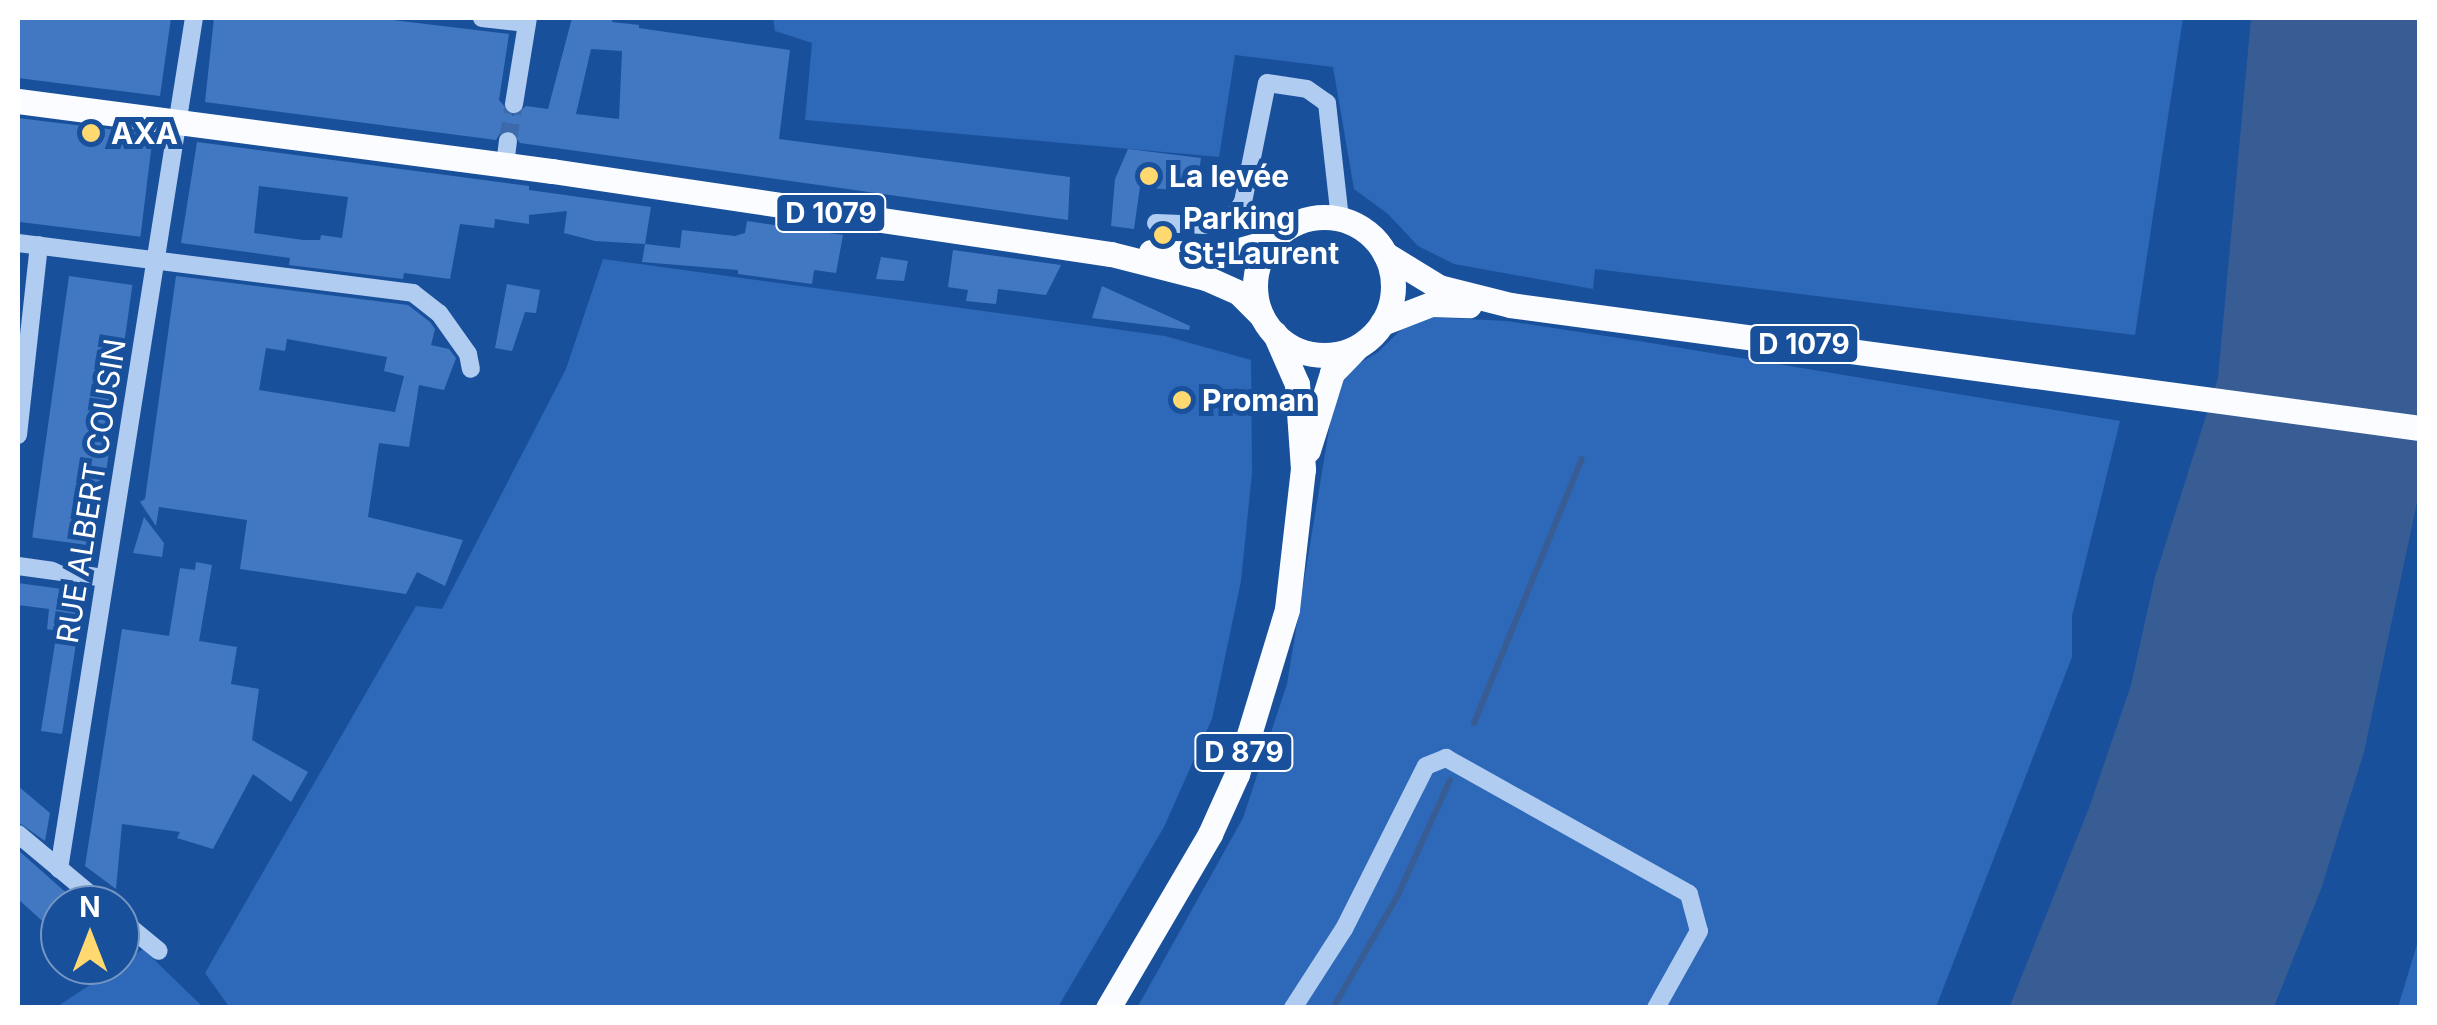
<!DOCTYPE html>
<html>
<head>
<meta charset="utf-8">
<style>
	body { margin:0 }
	#map { position:relative; width:2437px; height:1025px; overflow:hidden; background:#19509b; font-family:Inter,sans-serif }
	div>[style] { position:absolute }
	.green>* { inset:0; background:#2d69b8 }
	.water>* { inset:0; background:#375d94 }
	.stream>* { height:6px; margin:-3px; padding:0 3px; transform-origin:3px; border-radius:3px; background:#375d94 }
	.building>* { inset:0; background:#4278c1; transform-origin:0 0 }
	.minor-tunnel>* { height:18px; margin-top:-9px; transform-origin:0; background:repeating-linear-gradient(90deg,#3c6aaa 0 18px,transparent 0 27px) }
	.minor>* { height:18px; margin:-9px; padding:0 9px; transform-origin:9px; border-radius:9px; background:#b0ccf1 }
	.major>* { height:25px; margin:-12.5px; padding:0 12.5px; transform-origin:12.5px; border-radius:12.5px; background:#fafcff }
	.major>.ring { margin:-12.5px; padding:0; box-sizing:content-box; background:none; border:25px solid #fafcff; border-radius:50% }
	.dots>* { width:28px; height:28px; translate:-50% -50%; box-sizing:border-box; border:5px solid #19509b; border-radius:50% }
	span { translate:-50% -50%; white-space:nowrap; text-align:center; line-height:1.15; -webkit-text-stroke:10px #19509b; paint-order:stroke }
	.shield-label span { padding:2px 8px; background:#19509b; border:2px solid; border-radius:8px; -webkit-text-stroke-width:0 }
	.shield-label { font-size:28px; color:#fff; font-weight:700 }
	.poi-label { font-size:30px; color:#fff; font-weight:700 }
	.left { translate:0 -50%; text-align:left }
	.street-label { font-size:30px; color:#fff }
	.frame { position:absolute; inset:0; border:20px solid #fff; pointer-events:none }
	.north { position:absolute; left:40px; top:885px; width:100px; height:100px; box-sizing:border-box; background:#19509b; border:2px solid #7596c3; border-radius:50%; rotate:0deg; font-size:28px; font-weight:700; line-height:40px; text-align:center; color:#fff }
	.north::after { content:''; display:block; margin:auto; width:35px; height:45px; background:#ffd870; clip-path:polygon(50% 0,100% 100%,50% 72%,0 100%) }
</style>
</head>
<body>
<div id="map">
	<div class="green">
		<i style="clip-path:polygon(773px 18px,2183px 18px,2135px 335px,1595px 269px,1593px 289px,1454px 264px,1418px 246px,1388px 214px,1354px 189px,1333px 67px,1235px 55px,1219px 157px,805px 120px,812px 43px,775px 31px)"></i>
		<i style="clip-path:polygon(603px 259px,1165px 336px,1251px 360px,1252px 473px,1241px 581px,1212px 719px,1164px 827px,1058px 1007px,230px 1008px,205px 973px,416px 606px,442px 609px,566px 369px)"></i>
		<i style="clip-path:polygon(1428px 317px,1507px 321px,1645px 342px,2120px 421px,2072px 616px,2072px 657px,1936px 1007px,1137px 1008px,1243px 818px,1287px 684px,1335px 393px,1355px 366px,1378px 352px,1403px 328px)"></i>
		<i style="clip-path:polygon(2419px 938px,2419px 1007px,2398px 1007px)"></i>
		<i style="clip-path:polygon(143px 949px,203px 1007px,55px 1008px,120px 965px)"></i>
	</div>
	<div class="water">
		<i style="clip-path:polygon(2251px 18px,2419px 18px,2419px 493px,2364px 752px,2321px 889px,2274px 1007px,2009px 1008px,2089px 808px,2131px 685px,2155px 577px,2218px 378px)"></i>
	</div>
	<div class="stream">
		<i style="left:1474px;top:723px;width:285px;rotate:-67.8deg"></i>
		<i style="left:1333px;top:1008px;width:130px;rotate:-60.1deg"></i>
		<i style="left:1398px;top:895px;width:126px;rotate:-65.7deg"></i>
	</div>
	<div class="building">
		<i style="clip-path:polygon(18px 18px,171px 18px,160px 96px,18px 78px)"></i>
		<i style="clip-path:polygon(evenodd,214px 18px,376px 18px,509px 34px,499px 100px,513px 116px,526px 106px,548px 109px,572px 18px,613px 18px,612px 22px,639px 25px,639px 28px,790px 50px,779px 139px,1070px 177px,1068px 220px,520px 143px,510px 129px,502px 130px,496px 140px,205px 102px,214px 18px,591px 49px,622px 51px,619px 119px,576px 114px,591px 49px)"></i>
		<i style="left:18px;top:118px;width:136px;height:103px;rotate:7deg"></i>
		<i style="clip-path:polygon(evenodd,197px 142px,529px 186px,529px 190px,651px 207px,645px 244px,595px 241px,564px 233px,567px 211px,529px 215px,529px 224px,495px 219px,494px 228px,460px 224px,450px 279px,404px 273px,403px 279px,289px 265px,290px 258px,181px 243px,197px 142px,259px 186px,348px 197px,342px 238px,321px 235px,320px 240px,303px 240px,254px 233px,259px 186px)"></i>
		<i style="clip-path:polygon(1128px 149px,1201px 158px,1196px 192px,1140px 187px,1134px 229px,1111px 226px,1115px 179px)"></i>
		<i style="clip-path:polygon(747px 221px,843px 235px,836px 273px,814px 270px,812px 284px,738px 274px,738px 270px,642px 262px,645px 244px,680px 248px,682px 230px,735px 236px,745px 233px)"></i>
		<i style="clip-path:polygon(953px 250px,1061px 265px,1046px 295px,998px 289px,996px 304px,966px 301px,968px 290px,948px 287px)"></i>
		<i style="clip-path:polygon(881px 257px,908px 261px,904px 281px,876px 279px)"></i>
		<i style="left:69px;top:276px;width:64px;height:264px;rotate:8deg"></i>
		<i style="clip-path:polygon(evenodd,176px 276px,408px 305px,430px 322px,435px 329px,431px 345px,449px 349px,456px 358px,444px 390px,419px 385px,409px 447px,379px 443px,368px 517px,463px 540px,445px 586px,417px 572px,406px 594px,240px 569px,247px 520px,159px 507px,156px 526px,140px 502px,145px 499px,176px 276px,287px 339px,387px 357px,384px 371px,404px 376px,395px 412px,259px 390px,266px 348px,285px 351px,287px 339px)"></i>
		<i style="clip-path:polygon(507px 284px,540px 290px,536px 313px,525px 312px,512px 351px,495px 348px)"></i>
		<i style="clip-path:polygon(1102px 286px,1190px 326px,1189px 330px,1092px 318px)"></i>
		<i style="clip-path:polygon(144px 517px,164px 543px,162px 557px,133px 553px)"></i>
		<i style="clip-path:polygon(196px 562px,212px 565px,199px 641px,237px 647px,231px 684px,259px 689px,252px 740px,308px 772px,291px 802px,253px 774px,213px 849px,177px 838px,180px 832px,122px 824px,116px 889px,85px 866px,122px 629px,169px 636px,180px 568px,195px 570px)"></i>
		<i style="clip-path:polygon(18px 583px,84px 592px,62px 734px,41px 731px,57px 631px,47px 629px,49px 609px,18px 605px)"></i>
		<i style="clip-path:polygon(18px 786px,50px 813px,45px 841px,18px 822px)"></i>
		<i style="clip-path:polygon(18px 850px,80px 905px,60px 905px,60px 937px,18px 899px)"></i>
	</div>
	<div class="minor-tunnel">
		<i style="left:508px;top:141px;width:37px;rotate:-81deg"></i>
	</div>
	<div class="minor">
		<i style="left:482px;top:18px;width:45px;rotate:6.3deg"></i>
		<i style="left:514px;top:104px;width:87px;rotate:-80.8deg"></i>
		<i style="left:505px;top:165px;width:24px;rotate:-83deg"></i>
		<i style="left:1156px;top:223px;width:49px;rotate:2.3deg"></i>
		<i style="left:1205px;top:225px;width:32px;rotate:-20deg"></i>
		<i style="left:1235px;top:214px;width:14px;rotate:-56deg"></i>
		<i style="left:1243px;top:202px;width:121px;rotate:-78.6deg"></i>
		<i style="left:1267px;top:83px;width:40px;rotate:8.5deg"></i>
		<i style="left:1307px;top:89px;width:24px;rotate:35deg"></i>
		<i style="left:1327px;top:103px;width:117px;rotate:83.6deg"></i>
		<i style="left:18px;top:243px;width:398px;rotate:7.2deg"></i>
		<i style="left:413px;top:293px;width:33px;rotate:38deg"></i>
		<i style="left:439px;top:313px;width:50px;rotate:54.7deg"></i>
		<i style="left:468px;top:354px;width:15px;rotate:79deg"></i>
		<i style="left:18px;top:435px;width:191px;rotate:-83.7deg"></i>
		<i style="left:18px;top:566px;width:87px;rotate:7.9deg"></i>
		<i style="left:18px;top:834px;width:111px;rotate:39.9deg"></i>
		<i style="left:59px;top:869px;width:862px;rotate:-80.99deg"></i>
		<i style="left:120px;top:919px;width:50px;rotate:39.4deg"></i>
		<i style="left:1293px;top:1008px;width:94px;rotate:-57.2deg"></i>
		<i style="left:1344px;top:929px;width:182px;rotate:-63.3deg"></i>
		<i style="left:1426px;top:766px;width:22px;rotate:-22deg"></i>
		<i style="left:1446px;top:758px;width:278px;rotate:29.2deg"></i>
		<i style="left:1689px;top:894px;width:38px;rotate:75deg"></i>
		<i style="left:1699px;top:931px;width:88px;rotate:119.2deg"></i>
	</div>
	<div class="major">
		<i style="left:18px;top:101px;width:539px;rotate:7.47deg"></i>
		<i style="left:552px;top:171px;width:565px;rotate:8.45deg"></i>
		<i style="left:1111px;top:254px;width:98px;rotate:14.2deg"></i>
		<i style="left:1206px;top:278px;width:36px;rotate:24deg"></i>
		<i style="left:1239px;top:293px;width:31px;rotate:45deg"></i>
		<i class="ring" style="left:1255px;top:217px;width:113px;height:113px"></i>
		<i style="left:1151px;top:252px;width:71px;rotate:2.4deg"></i>
		<i style="left:1222px;top:255px;width:51px;rotate:-15.9deg"></i>
		<i style="left:1385px;top:254px;width:63px;rotate:31.4deg"></i>
		<i style="left:1439px;top:287px;width:73px;rotate:14.2deg"></i>
		<i style="left:1510px;top:305px;width:918px;rotate:7.7deg"></i>
		<i style="left:1382px;top:323px;width:53px;rotate:-21.2deg"></i>
		<i style="left:1431px;top:304px;width:38px;rotate:2deg"></i>
		<i style="left:1308px;top:450px;width:81px;rotate:-72.7deg"></i>
		<i style="left:1332px;top:373px;width:35px;rotate:-46deg"></i>
		<i style="left:1108px;top:1008px;width:202px;rotate:-59.6deg"></i>
		<i style="left:1210px;top:834px;width:66px;rotate:-65.8deg"></i>
		<i style="left:1237px;top:774px;width:172px;rotate:-73.1deg"></i>
		<i style="left:1287px;top:609px;width:141px;rotate:-83.5deg"></i>
		<i style="left:1303px;top:469px;width:85px;rotate:-94deg"></i>
		<i style="left:1297px;top:384px;width:55px;rotate:-113.7deg"></i>
	</div>
	<div class="dots">
		<i style="left:91px;top:133px;background:#ffd870"></i>
		<i style="left:1149px;top:176px;background:#ffd870"></i>
		<i style="left:1163px;top:235px;background:#ffd870"></i>
		<i style="left:1182px;top:400px;background:#ffd870"></i>
	</div>
	<div class="shield-label">
		<span style="left:831px;top:213px">D 1079</span>
		<span style="left:1804px;top:344px">D 1079</span>
		<span style="left:1244px;top:752px">D 879</span>
	</div>
	<div class="poi-label">
		<span class="left" style="left:111px;top:133px">AXA</span>
		<span class="left" style="left:1169px;top:176px">La levée</span>
		<span class="left" style="left:1183px;top:235px">Parking<br>St-Laurent</span>
		<span class="left" style="left:1202px;top:400px">Proman</span>
	</div>
	<div class="street-label">
		<span style="left:91px;top:491px;rotate:-81deg">RUE ALBERT COUSIN</span>
	</div>
	<div class="frame"></div>
	<div class="north">N</div>
</div>
</body>
</html>
